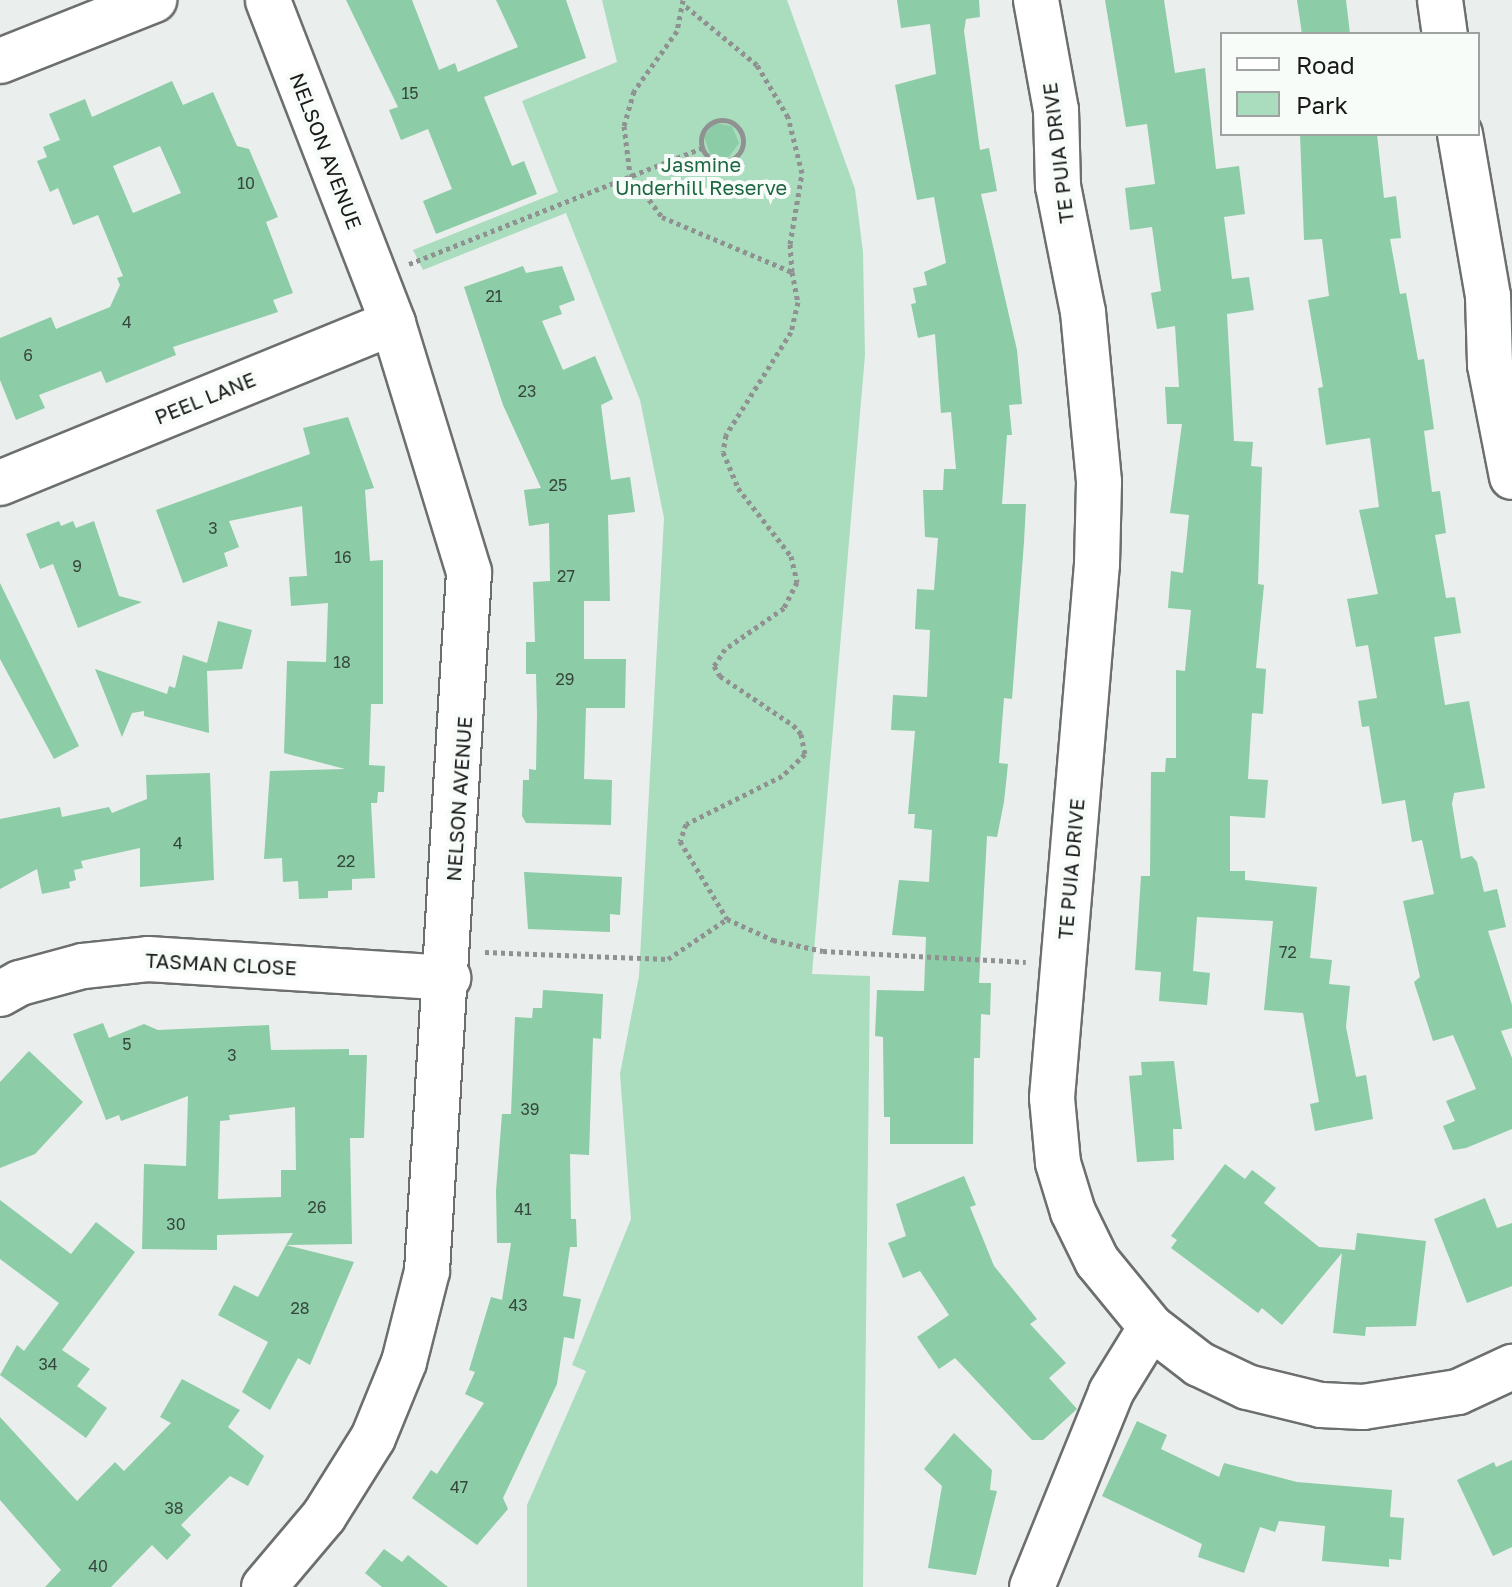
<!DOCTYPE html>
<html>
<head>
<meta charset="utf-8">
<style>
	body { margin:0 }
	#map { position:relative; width:1512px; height:1587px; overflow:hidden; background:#eaeeec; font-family:"Golos Text",sans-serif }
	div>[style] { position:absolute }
	.green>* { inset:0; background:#aadcbe }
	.building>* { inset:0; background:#8ccca6 }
	.path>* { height:5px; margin-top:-2.5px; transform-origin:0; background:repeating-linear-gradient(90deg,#8f9291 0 4px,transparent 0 8px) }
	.path>.ring { margin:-2.5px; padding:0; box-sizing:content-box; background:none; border:5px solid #8f9291; border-radius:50% }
	.roads { filter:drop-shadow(2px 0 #6c6f6d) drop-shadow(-2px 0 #6c6f6d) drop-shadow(0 2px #6c6f6d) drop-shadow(0 -2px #6c6f6d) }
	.minor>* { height:44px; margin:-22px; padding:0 22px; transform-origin:22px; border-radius:22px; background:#fff }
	span { translate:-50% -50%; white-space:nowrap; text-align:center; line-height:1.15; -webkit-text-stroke:8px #f8fcf9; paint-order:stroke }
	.number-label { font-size:16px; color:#36463d }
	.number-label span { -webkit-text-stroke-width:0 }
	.street-label { font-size:20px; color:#191a1a }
	.park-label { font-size:20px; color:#1e6743 }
	.legend { position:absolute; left:1220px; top:32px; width:260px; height:104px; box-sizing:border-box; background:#f8fcf9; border:2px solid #9fa2a0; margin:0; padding:10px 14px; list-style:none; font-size:24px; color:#191a1a }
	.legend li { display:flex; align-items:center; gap:16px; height:40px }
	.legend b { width:40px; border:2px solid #9fa2a0 }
</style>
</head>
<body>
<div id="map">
	<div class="green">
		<i style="clip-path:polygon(602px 0,787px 0,855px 189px,863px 252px,865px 355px,812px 974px,870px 976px,863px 1587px,527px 1587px,527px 1505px,586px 1371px,572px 1365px,631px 1219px,620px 1074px,639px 976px,664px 518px,640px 400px,566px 213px,423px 270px,413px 250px,558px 192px,522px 101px,617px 62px)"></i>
	</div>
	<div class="building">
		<i style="clip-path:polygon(346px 0,412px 0,439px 70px,455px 63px,458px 72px,518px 47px,496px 0,566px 0,586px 58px,484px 97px,512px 166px,524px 161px,537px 194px,436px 234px,423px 201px,452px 189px,428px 129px,401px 140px,389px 110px,398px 107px)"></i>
		<i style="clip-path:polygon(897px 0,979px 0,980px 17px,966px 19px,964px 31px,980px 150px,989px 148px,997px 191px,981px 194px,1017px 350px,1022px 404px,1009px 405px,1012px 435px,1007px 435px,1002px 504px,1026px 504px,1024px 542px,1012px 699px,1004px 698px,999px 763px,1008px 764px,1004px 802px,997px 837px,987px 836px,979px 983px,991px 983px,990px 1015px,981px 1014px,980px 1058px,974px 1058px,973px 1144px,890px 1144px,890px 1117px,884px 1117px,883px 1037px,875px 1036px,877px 990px,924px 991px,926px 937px,892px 935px,899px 880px,929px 882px,932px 830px,914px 828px,915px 814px,908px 814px,915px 731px,891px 730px,893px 695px,927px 697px,930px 630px,915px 629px,917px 589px,934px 590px,938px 538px,925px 537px,923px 490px,943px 490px,944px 469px,956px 469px,951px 412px,941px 413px,935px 334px,918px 338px,911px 304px,916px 303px,913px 288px,927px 285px,924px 272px,946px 263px,934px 197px,917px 200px,895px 85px,936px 74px,930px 24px,901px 28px)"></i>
		<i style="clip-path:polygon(1105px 0,1164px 0,1175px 73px,1205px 68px,1216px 169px,1239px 166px,1245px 214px,1224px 217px,1232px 279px,1249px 277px,1254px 310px,1227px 314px,1234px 441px,1253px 442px,1251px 466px,1262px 467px,1258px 584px,1264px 585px,1256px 668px,1266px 669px,1263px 714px,1252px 713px,1248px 779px,1268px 780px,1265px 818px,1230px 816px,1230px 871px,1245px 871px,1245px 880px,1317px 887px,1310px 958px,1332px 960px,1329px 984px,1350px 986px,1346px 1027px,1356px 1077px,1366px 1075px,1373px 1119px,1315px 1131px,1310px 1104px,1319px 1102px,1303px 1013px,1264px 1010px,1273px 921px,1197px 917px,1193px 971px,1210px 973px,1207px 1005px,1159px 1001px,1161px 972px,1135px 970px,1141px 876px,1150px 876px,1151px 772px,1165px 772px,1166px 758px,1176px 758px,1176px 670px,1185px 671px,1191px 610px,1168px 608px,1171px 571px,1183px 573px,1189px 515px,1170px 513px,1182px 424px,1167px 424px,1165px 387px,1179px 387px,1175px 326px,1157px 329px,1151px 293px,1161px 291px,1152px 227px,1130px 230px,1125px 188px,1155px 184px,1147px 124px,1126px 127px)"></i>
		<i style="clip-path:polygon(1297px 0,1346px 0,1350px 34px,1302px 34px)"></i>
		<i style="clip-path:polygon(evenodd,172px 81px,183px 105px,213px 92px,237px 146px,249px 149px,278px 217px,266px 222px,293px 293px,273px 300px,278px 312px,173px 347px,176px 355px,106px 383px,101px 371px,39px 395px,45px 408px,16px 420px,0 380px,0 338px,51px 317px,56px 329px,110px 307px,120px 285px,117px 278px,123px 276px,98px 215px,73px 225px,58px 188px,50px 192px,37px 161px,47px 157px,43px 147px,60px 140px,49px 114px,85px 99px,92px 117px,172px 81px,160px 146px,181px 193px,133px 213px,113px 166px,160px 146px)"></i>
		<i style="clip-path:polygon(714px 123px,732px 126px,739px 143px,728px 158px,710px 154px,704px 137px)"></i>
		<i style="clip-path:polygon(1300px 134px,1377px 134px,1384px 198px,1396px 196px,1401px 238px,1390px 239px,1400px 294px,1406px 293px,1418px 360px,1424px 359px,1434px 429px,1424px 431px,1432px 492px,1440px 491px,1446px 533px,1435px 535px,1446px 598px,1455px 597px,1461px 633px,1434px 637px,1445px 705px,1469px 701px,1485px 788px,1454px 793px,1452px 804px,1461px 859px,1472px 856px,1477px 862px,1484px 892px,1497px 889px,1506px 927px,1488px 931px,1512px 1005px,1512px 1028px,1501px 1031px,1512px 1058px,1512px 1129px,1466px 1148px,1453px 1150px,1443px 1126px,1455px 1121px,1446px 1101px,1476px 1089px,1453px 1035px,1433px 1041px,1414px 982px,1420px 977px,1403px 901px,1434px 894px,1422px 840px,1412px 842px,1405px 800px,1382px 804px,1369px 726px,1362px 727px,1358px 701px,1377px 698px,1368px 645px,1356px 647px,1347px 599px,1378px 594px,1359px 510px,1379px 507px,1370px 438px,1326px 445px,1318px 388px,1323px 387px,1308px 300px,1329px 296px,1322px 239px,1304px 240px)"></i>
		<i style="clip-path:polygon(523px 266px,526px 273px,562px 266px,575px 300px,559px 306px,562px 314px,542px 321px,563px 370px,595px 356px,613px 399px,601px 405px,611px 480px,630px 477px,635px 512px,608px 515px,610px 601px,584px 601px,584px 659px,626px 659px,625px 708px,586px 708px,584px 779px,612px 780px,611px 825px,526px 823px,522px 816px,523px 780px,529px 780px,529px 769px,536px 770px,537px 716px,536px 674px,526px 674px,526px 642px,535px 642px,533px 582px,550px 581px,549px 523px,529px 526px,524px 490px,541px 488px,503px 405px,464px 287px)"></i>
		<i style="clip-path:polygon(348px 417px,374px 488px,365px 490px,370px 561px,383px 560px,383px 704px,371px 704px,369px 765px,385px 766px,384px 792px,378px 792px,377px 803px,371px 803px,375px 878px,352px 879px,352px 890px,328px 891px,328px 898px,299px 899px,298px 881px,283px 882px,282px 858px,264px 859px,270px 771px,345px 769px,284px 753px,287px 661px,326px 662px,328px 603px,291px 606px,289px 577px,307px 576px,302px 506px,229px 521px,239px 547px,224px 553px,228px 566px,183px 583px,156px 510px,310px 454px,303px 428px)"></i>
		<i style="clip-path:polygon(59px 521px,61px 526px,73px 521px,76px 528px,94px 521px,119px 596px,142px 602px,78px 628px,53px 564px,40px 569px,26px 534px)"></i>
		<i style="clip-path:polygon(0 583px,79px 746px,54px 759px,0 659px)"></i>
		<i style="clip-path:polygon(218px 621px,252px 630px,242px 669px,207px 671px,209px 733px,144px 716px,144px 711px,132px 713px,122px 737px,95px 669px,167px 694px,169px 686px,175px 688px,183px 655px,207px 663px)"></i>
		<i style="clip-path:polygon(210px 773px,214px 880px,140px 887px,140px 848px,81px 861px,83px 868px,74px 870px,76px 880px,69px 882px,70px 888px,42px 894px,37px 869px,0 889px,0 819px,60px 807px,62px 817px,109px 807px,112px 813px,147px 799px,146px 775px)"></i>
		<i style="clip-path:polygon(524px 872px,622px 877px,620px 915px,610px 914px,610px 932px,528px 929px)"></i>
		<i style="clip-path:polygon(543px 990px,603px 994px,601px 1039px,593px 1038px,589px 1155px,570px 1154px,571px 1219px,576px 1219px,577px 1247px,570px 1247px,563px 1296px,581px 1299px,574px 1339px,564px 1337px,557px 1384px,503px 1498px,508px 1509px,477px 1545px,412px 1498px,431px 1470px,437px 1474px,484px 1403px,465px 1394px,475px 1372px,469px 1370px,491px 1297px,502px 1300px,511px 1243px,497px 1243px,496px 1191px,502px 1114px,511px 1114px,515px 1017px,532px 1018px,533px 1008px,542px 1008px)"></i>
		<i style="clip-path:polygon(evenodd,103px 1023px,109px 1038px,144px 1024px,158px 1030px,269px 1025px,271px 1050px,349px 1049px,349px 1055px,367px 1055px,364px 1138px,350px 1138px,352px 1244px,286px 1245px,293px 1233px,217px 1235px,217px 1250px,142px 1249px,144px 1164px,186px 1166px,188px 1096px,121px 1121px,119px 1115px,106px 1120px,73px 1034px,103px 1023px,295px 1107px,296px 1170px,281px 1170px,281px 1197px,218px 1199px,220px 1121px,230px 1120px,229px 1115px,295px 1107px)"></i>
		<i style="clip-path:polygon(29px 1051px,83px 1102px,35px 1154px,0 1168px,0 1082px)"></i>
		<i style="clip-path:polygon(1174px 1061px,1182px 1129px,1173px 1129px,1174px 1160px,1137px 1162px,1129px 1076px,1142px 1075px,1141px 1062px)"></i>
		<i style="clip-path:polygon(1225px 1164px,1245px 1179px,1252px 1170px,1276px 1188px,1264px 1203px,1319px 1247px,1355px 1250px,1357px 1233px,1426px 1241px,1416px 1326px,1366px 1327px,1365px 1336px,1333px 1333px,1342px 1253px,1282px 1325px,1262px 1308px,1258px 1313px,1171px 1248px,1177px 1240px,1171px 1236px)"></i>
		<i style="clip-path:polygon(964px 1176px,976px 1205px,970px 1207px,994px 1266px,1037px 1319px,1030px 1324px,1066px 1363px,1049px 1378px,1077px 1409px,1043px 1440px,1032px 1440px,955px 1358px,939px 1369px,917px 1337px,949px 1315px,920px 1271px,903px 1278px,888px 1243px,906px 1236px,896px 1204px)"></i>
		<i style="clip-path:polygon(1485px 1198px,1497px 1228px,1512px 1223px,1512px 1286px,1467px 1303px,1434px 1219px)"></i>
		<i style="clip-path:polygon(0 1200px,71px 1254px,96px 1222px,135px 1252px,62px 1350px,90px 1369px,77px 1386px,107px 1408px,86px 1438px,0 1375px,17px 1345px,24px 1351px,59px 1303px,0 1259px)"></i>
		<i style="clip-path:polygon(286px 1245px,354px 1262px,310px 1365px,298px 1358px,270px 1410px,242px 1392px,268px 1342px,218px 1315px,234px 1285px,258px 1297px)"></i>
		<i style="clip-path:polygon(182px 1379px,240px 1410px,228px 1427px,264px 1456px,248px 1486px,230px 1476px,181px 1525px,191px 1535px,167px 1560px,152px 1545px,111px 1587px,45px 1587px,61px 1570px,0 1500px,0 1417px,77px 1501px,115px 1462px,124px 1471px,171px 1423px,160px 1417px)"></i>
		<i style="clip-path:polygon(1137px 1421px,1167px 1435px,1161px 1449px,1219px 1477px,1224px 1463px,1297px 1482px,1392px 1490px,1390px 1517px,1404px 1518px,1401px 1560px,1389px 1559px,1389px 1567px,1322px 1561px,1325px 1526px,1279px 1521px,1275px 1532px,1260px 1527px,1244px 1573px,1198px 1557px,1202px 1544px,1102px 1496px)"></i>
		<i style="clip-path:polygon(954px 1433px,992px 1470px,990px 1490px,997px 1491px,976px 1575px,928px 1568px,942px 1486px,924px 1469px)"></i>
		<i style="clip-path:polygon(1512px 1460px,1512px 1547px,1493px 1556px,1457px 1480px,1494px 1462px,1496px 1467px)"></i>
		<i style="clip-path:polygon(384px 1549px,402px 1562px,408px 1555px,448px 1587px,382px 1587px,365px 1573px)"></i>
	</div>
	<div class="path">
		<i style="left:683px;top:0;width:32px;rotate:101deg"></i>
		<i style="left:677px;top:31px;width:74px;rotate:125.6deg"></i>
		<i style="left:634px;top:91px;width:36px;rotate:106deg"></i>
		<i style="left:624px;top:126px;width:48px;rotate:82.9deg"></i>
		<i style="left:630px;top:174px;width:54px;rotate:53.3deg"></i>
		<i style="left:662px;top:217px;width:141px;rotate:22.9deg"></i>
		<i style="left:792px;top:272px;width:28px;rotate:-94deg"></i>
		<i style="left:790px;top:244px;width:72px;rotate:-80.4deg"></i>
		<i style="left:802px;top:173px;width:58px;rotate:-104deg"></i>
		<i style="left:788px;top:117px;width:61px;rotate:-120.8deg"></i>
		<i style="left:757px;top:65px;width:96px;rotate:-140.5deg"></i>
		<i class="ring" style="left:701px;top:120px;width:37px;height:37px"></i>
		<i style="left:409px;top:264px;width:315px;rotate:-21.6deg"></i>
		<i style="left:792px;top:272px;width:31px;rotate:79deg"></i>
		<i style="left:798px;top:302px;width:31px;rotate:103deg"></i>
		<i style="left:791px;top:332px;width:122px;rotate:122.3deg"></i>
		<i style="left:726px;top:435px;width:17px;rotate:100deg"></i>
		<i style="left:723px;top:452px;width:39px;rotate:67deg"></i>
		<i style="left:738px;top:488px;width:86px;rotate:52.1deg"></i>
		<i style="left:791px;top:556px;width:27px;rotate:77deg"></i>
		<i style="left:797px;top:582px;width:29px;rotate:117deg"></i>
		<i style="left:784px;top:608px;width:72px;rotate:145.2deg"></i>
		<i style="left:725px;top:649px;width:20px;rotate:123deg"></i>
		<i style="left:714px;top:666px;width:12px;rotate:59deg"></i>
		<i style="left:720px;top:676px;width:88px;rotate:33.9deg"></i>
		<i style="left:793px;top:725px;width:12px;rotate:48deg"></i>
		<i style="left:801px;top:734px;width:20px;rotate:79deg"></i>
		<i style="left:805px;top:754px;width:32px;rotate:136deg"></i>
		<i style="left:782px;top:776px;width:107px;rotate:153.4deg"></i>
		<i style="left:686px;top:824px;width:18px;rotate:109deg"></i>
		<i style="left:680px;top:841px;width:91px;rotate:58.9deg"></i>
		<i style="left:727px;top:919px;width:51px;rotate:24.5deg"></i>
		<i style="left:773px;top:940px;width:51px;rotate:12.4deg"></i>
		<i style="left:823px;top:951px;width:203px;rotate:3.1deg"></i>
		<i style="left:485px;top:952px;width:183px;rotate:2.2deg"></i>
		<i style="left:668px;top:959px;width:71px;rotate:-34.1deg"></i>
	</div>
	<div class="roads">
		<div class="minor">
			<i style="left:1036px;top:0;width:112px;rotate:79.7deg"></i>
			<i style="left:1056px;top:110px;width:76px;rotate:88.5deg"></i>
			<i style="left:1058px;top:186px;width:128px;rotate:78.8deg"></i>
			<i style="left:1083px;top:312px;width:171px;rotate:84.6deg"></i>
			<i style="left:1099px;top:482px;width:82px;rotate:91.4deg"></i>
			<i style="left:1097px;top:564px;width:536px;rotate:94.82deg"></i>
			<i style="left:1052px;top:1098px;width:65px;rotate:84.7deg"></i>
			<i style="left:1058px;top:1163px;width:51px;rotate:73deg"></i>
			<i style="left:1073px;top:1212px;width:55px;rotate:63.9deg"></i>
			<i style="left:1097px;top:1261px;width:85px;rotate:50.7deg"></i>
			<i style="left:1151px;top:1327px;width:61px;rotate:37.6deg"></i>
			<i style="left:1199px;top:1364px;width:53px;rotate:25.6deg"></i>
			<i style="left:1247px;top:1387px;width:76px;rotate:13.7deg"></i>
			<i style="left:1321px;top:1405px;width:42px;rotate:2.7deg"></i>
			<i style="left:1363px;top:1407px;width:96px;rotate:-9deg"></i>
			<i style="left:1458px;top:1392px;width:60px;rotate:-24.8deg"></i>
			<i style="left:1440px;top:0;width:34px;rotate:82deg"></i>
			<i style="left:0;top:61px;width:166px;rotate:-21.6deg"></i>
			<i style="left:1460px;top:134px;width:164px;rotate:80.2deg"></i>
			<i style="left:1488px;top:296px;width:69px;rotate:88.3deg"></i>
			<i style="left:1490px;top:365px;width:114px;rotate:78.9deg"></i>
			<i style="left:0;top:483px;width:424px;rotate:-22.2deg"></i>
			<i style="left:0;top:994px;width:23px;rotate:-29deg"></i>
			<i style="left:20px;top:983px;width:65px;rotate:-15.1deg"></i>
			<i style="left:83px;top:966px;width:65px;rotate:-6.1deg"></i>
			<i style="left:148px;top:959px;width:301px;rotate:3.6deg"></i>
			<i style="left:264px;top:1587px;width:93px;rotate:-49.8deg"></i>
			<i style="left:324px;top:1516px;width:92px;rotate:-57.9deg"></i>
			<i style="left:373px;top:1438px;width:82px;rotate:-67.8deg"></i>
			<i style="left:404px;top:1362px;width:94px;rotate:-75.8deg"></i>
			<i style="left:427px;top:1271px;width:700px;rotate:-86.56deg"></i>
			<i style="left:469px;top:572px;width:260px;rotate:-107deg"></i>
			<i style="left:393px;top:323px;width:346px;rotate:-111.2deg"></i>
			<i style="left:1032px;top:1587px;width:210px;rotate:-67.9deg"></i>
			<i style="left:1111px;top:1392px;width:76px;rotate:-58.4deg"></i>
		</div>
	</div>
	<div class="number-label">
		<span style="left:410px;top:93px">15</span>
		<span style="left:246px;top:183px">10</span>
		<span style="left:494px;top:296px">21</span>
		<span style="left:127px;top:322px">4</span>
		<span style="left:28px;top:355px">6</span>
		<span style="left:527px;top:391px">23</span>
		<span style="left:558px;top:485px">25</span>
		<span style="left:213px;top:528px">3</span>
		<span style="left:343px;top:557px">16</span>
		<span style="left:77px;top:566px">9</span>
		<span style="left:566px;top:576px">27</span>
		<span style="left:342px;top:662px">18</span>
		<span style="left:565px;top:679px">29</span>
		<span style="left:178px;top:843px">4</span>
		<span style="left:346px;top:861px">22</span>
		<span style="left:1288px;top:952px">72</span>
		<span style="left:127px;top:1044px">5</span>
		<span style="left:232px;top:1055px">3</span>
		<span style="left:530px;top:1109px">39</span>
		<span style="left:317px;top:1207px">26</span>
		<span style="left:523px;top:1209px">41</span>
		<span style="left:176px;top:1224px">30</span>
		<span style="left:518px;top:1305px">43</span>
		<span style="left:300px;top:1308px">28</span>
		<span style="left:48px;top:1364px">34</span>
		<span style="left:459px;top:1487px">47</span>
		<span style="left:174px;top:1508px">38</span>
		<span style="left:98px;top:1566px">40</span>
	</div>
	<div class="street-label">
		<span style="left:326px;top:151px;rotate:69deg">NELSON AVENUE</span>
		<span style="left:1058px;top:153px;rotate:-97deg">TE PUIA DRIVE</span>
		<span style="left:205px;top:398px;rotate:-22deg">PEEL LANE</span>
		<span style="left:459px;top:799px;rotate:-86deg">NELSON AVENUE</span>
		<span style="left:1071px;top:869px;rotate:-85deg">TE PUIA DRIVE</span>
		<span style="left:221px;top:964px;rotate:3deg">TASMAN CLOSE</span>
	</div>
	<div class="park-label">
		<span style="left:701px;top:176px">Jasmine<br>Underhill Reserve</span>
	</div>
	<ul class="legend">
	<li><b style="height:10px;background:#fff"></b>Road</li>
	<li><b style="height:22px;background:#aadcbe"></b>Park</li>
	</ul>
</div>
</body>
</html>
